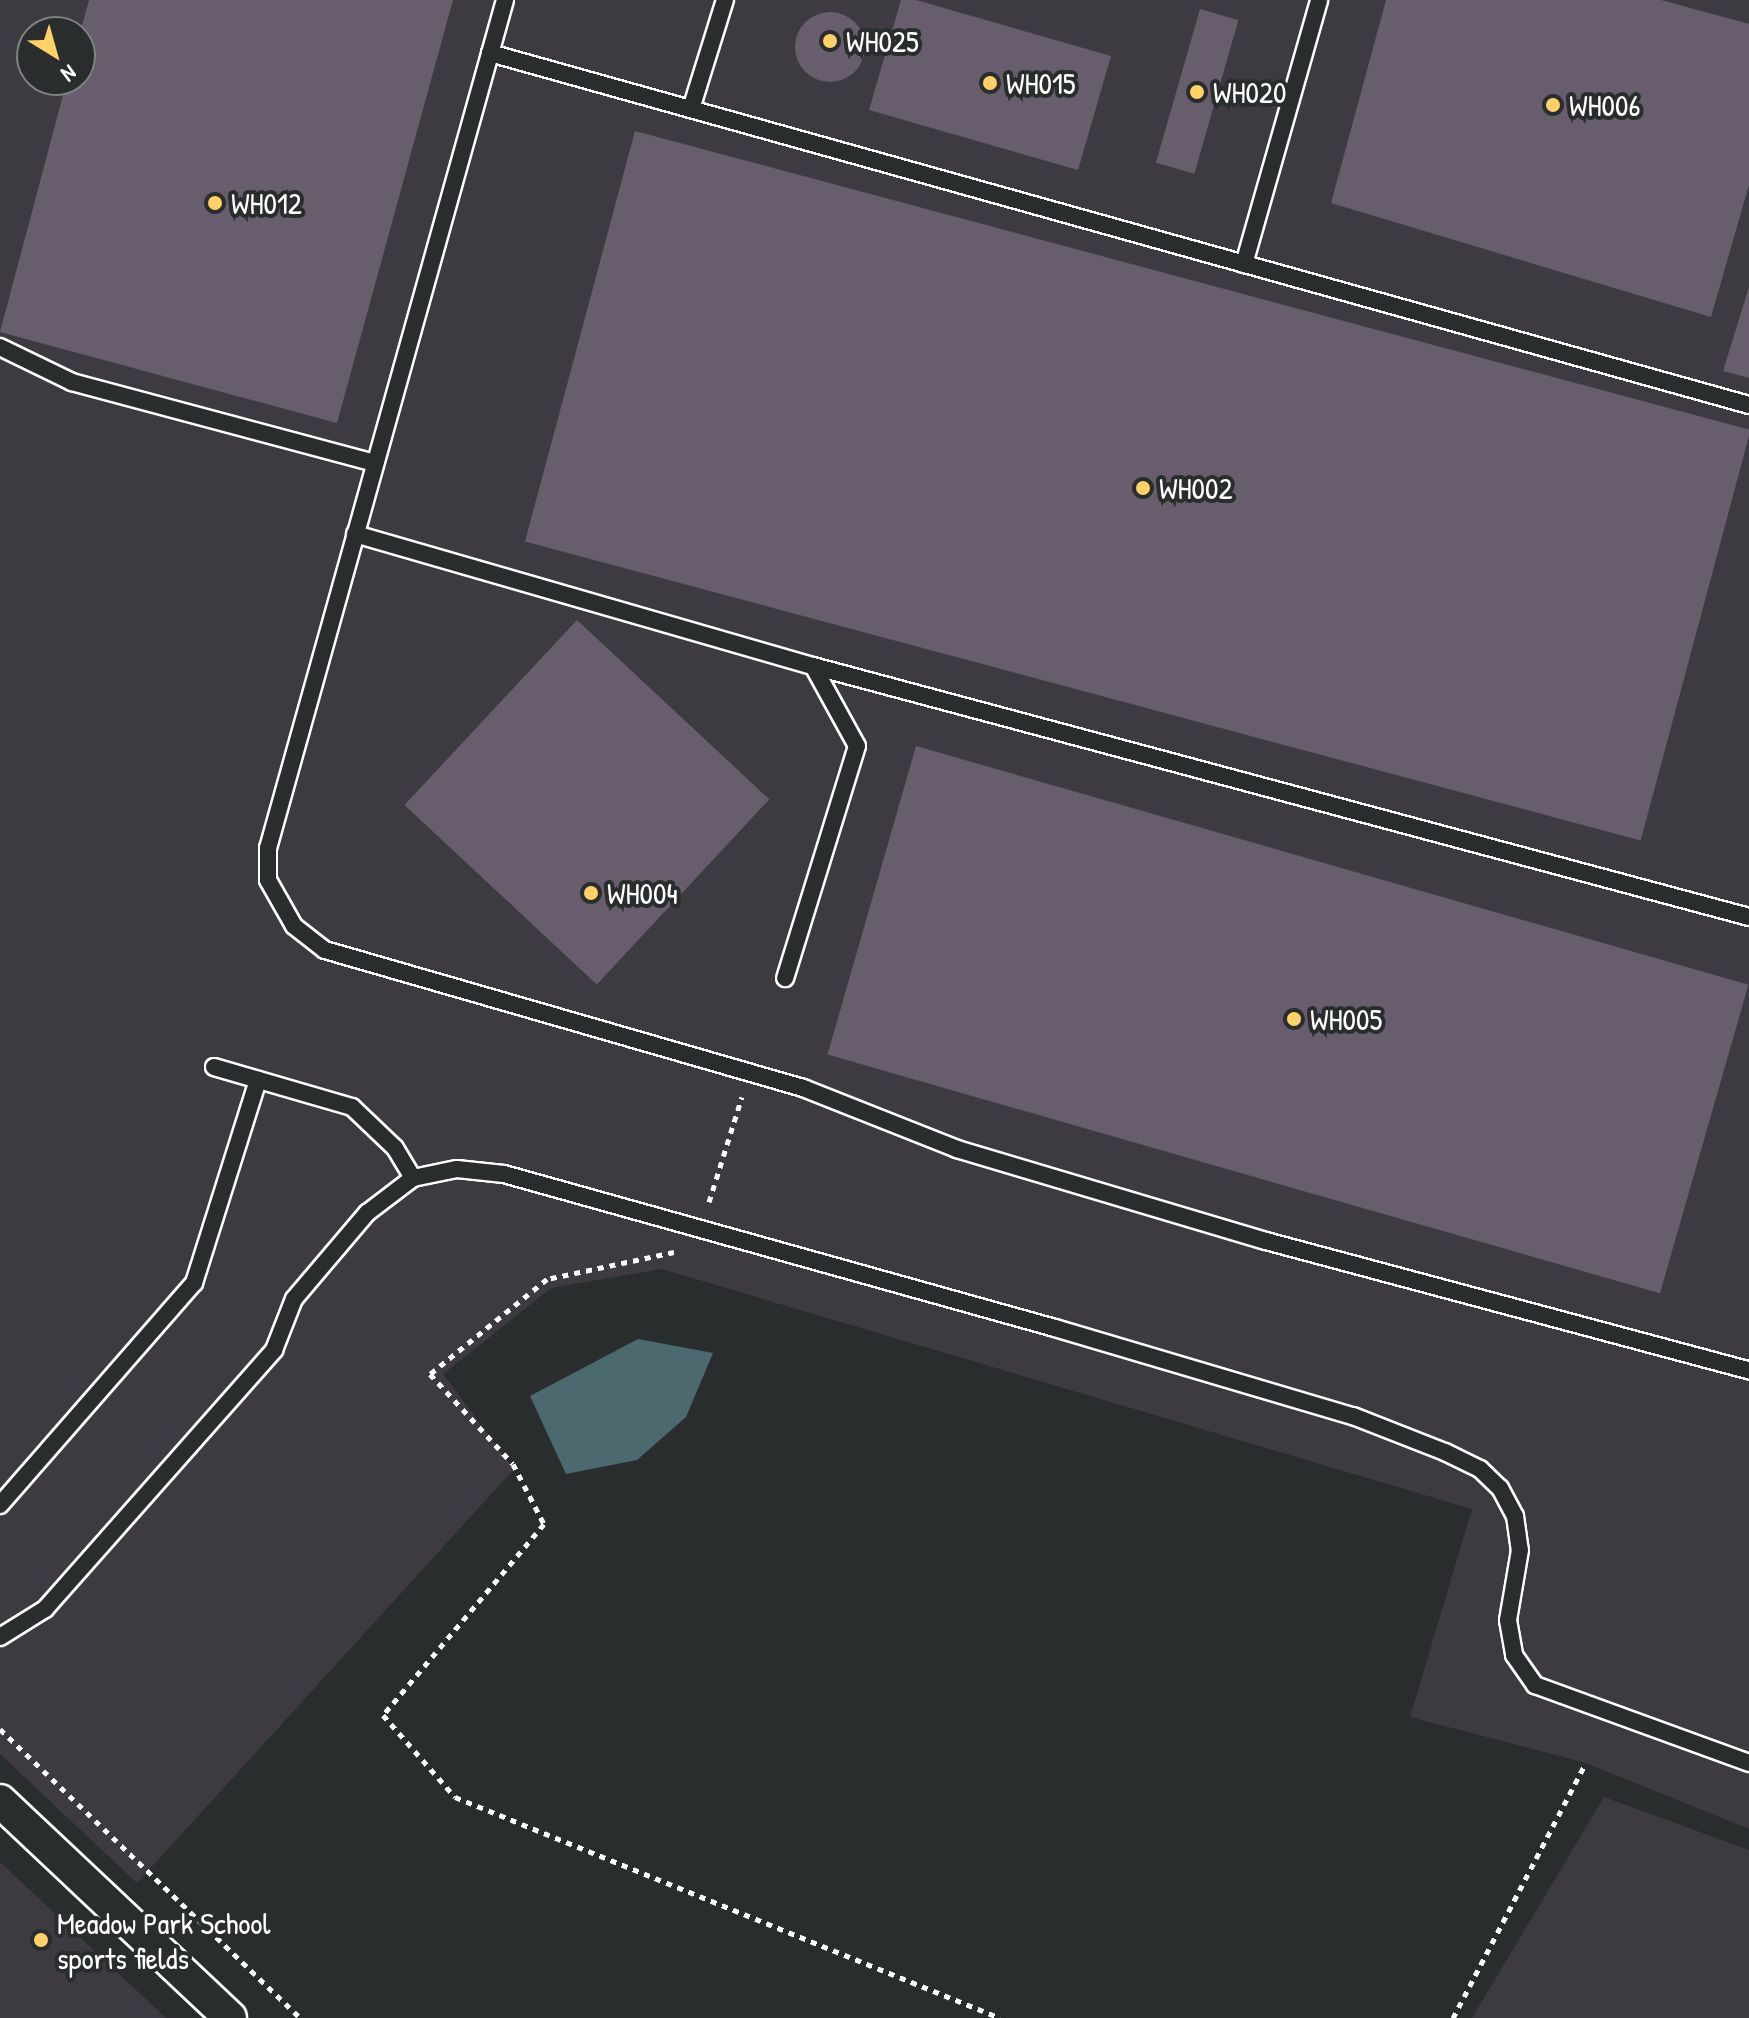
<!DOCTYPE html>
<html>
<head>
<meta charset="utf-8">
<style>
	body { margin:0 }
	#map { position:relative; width:1749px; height:2018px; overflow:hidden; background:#2a2d2e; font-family:"Patrick Hand",sans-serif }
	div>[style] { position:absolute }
	.built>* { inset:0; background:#3d3b41 }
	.water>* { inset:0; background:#4c6970 }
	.building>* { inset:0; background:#685d6c; transform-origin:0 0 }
	.round { border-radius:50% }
	.path>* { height:5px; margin-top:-2.5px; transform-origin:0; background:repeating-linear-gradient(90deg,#fff 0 6px,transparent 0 12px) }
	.roads { filter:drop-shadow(2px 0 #fff) drop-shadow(-2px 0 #fff) drop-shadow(0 2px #fff) drop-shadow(0 -2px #fff) }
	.lane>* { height:16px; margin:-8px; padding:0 8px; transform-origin:8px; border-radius:8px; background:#2a2d2e }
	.street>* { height:32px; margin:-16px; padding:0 16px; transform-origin:16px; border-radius:16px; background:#2a2d2e }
	.dots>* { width:22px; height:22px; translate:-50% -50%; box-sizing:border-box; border:4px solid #2a2d2e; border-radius:50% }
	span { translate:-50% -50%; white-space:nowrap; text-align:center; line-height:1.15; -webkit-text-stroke:8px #2a2d2e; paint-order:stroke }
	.poi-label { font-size:30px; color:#fff }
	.left { translate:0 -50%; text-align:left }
	.north { position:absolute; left:16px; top:16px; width:80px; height:80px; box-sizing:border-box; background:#2a2d2e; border:2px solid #7f8182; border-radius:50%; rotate:143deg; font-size:22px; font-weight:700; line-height:32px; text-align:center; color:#fff }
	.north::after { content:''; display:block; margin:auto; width:28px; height:36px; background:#ffd166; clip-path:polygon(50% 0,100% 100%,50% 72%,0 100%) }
</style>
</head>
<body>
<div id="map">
	<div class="built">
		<i style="clip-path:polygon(evenodd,0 0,1749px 0,1749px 1829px,1586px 1763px,1410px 1717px,1472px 1509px,662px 1269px,551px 1288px,443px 1374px,514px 1469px,137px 1883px,0 1754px,0 0,32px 32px,80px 32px,80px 80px,32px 80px,32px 32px)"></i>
		<i style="clip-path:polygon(1604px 1797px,1749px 1850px,1749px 2018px,1472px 2018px)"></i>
		<i style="clip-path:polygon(0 1862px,166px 2018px,0 2018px)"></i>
	</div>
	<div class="water">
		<i style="clip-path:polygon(638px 1339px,713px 1353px,686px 1417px,637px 1460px,566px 1474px,530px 1396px)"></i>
	</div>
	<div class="building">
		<i style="clip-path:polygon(89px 0,453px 0,337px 423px,0 332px,67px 80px,80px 80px,80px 33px)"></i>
		<i style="clip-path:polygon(901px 0,916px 0,1111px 56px,1078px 170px,869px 110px)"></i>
		<i style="clip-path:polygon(1386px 0,1661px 0,1749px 24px,1749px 185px,1711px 317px,1331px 203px)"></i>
		<i style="left:1200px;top:9px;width:40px;height:160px;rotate:16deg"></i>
		<i class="round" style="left:795px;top:12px;width:70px;height:70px"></i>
		<i style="left:635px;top:131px;width:1155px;height:425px;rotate:15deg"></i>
		<i style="clip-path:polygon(1749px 287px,1749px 378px,1723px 371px)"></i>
		<i style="left:577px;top:620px;width:263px;height:253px;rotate:43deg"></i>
		<i style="left:916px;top:746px;width:866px;height:321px;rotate:16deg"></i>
	</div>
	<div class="path">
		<i style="left:709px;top:1202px;width:110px;rotate:-72.6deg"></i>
		<i style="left:674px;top:1252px;width:130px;rotate:168deg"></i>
		<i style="left:547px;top:1279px;width:151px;rotate:140.9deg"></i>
		<i style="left:430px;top:1374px;width:122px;rotate:47.3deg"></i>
		<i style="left:513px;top:1464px;width:68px;rotate:62.7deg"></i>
		<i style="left:544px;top:1524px;width:250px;rotate:130.1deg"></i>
		<i style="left:383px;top:1715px;width:109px;rotate:48.7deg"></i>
		<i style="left:455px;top:1797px;width:588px;rotate:22.07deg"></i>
		<i style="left:0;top:1729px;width:417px;rotate:43.9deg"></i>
		<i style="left:1453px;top:2018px;width:288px;rotate:-62.5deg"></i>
	</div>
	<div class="roads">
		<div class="lane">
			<i style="left:505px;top:0;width:880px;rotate:105.61deg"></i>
			<i style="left:268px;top:848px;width:32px;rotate:90deg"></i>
			<i style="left:268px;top:880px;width:53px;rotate:60.5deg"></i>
			<i style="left:294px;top:926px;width:39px;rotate:38deg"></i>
			<i style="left:325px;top:950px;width:498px;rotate:16.1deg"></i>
			<i style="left:803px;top:1088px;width:166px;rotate:21.6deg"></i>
			<i style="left:957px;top:1149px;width:322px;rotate:16.6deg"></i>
			<i style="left:1266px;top:1241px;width:500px;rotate:15deg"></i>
			<i style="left:490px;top:53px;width:1307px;rotate:15.62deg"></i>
			<i style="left:691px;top:109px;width:114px;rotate:-72.7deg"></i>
			<i style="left:1244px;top:264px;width:274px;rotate:-74.1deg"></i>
			<i style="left:0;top:347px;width:80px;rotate:25.9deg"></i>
			<i style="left:72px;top:382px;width:314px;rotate:15deg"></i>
			<i style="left:355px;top:534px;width:477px;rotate:16.1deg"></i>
			<i style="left:813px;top:666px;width:91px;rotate:61.2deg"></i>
			<i style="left:857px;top:746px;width:243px;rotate:107.2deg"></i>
			<i style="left:813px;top:666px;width:969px;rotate:15.01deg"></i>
			<i style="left:214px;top:1067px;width:144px;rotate:16.2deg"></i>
			<i style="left:352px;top:1107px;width:59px;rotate:43.6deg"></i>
			<i style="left:395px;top:1148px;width:35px;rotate:59deg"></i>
			<i style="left:0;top:1505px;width:295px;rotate:-48.9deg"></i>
			<i style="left:194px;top:1283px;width:213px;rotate:-72.5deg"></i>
			<i style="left:0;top:1637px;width:53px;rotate:-31.9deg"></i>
			<i style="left:45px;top:1609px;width:346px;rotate:-48.5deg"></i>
			<i style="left:274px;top:1350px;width:55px;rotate:-68.6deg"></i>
			<i style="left:294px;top:1299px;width:113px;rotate:-49.7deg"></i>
			<i style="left:367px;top:1213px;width:58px;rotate:-37.3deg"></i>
			<i style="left:413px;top:1178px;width:45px;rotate:-11.6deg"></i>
			<i style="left:457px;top:1169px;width:47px;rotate:6.1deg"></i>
			<i style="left:504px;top:1174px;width:572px;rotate:15.62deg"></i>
			<i style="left:1055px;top:1328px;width:311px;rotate:16.5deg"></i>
			<i style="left:1353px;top:1416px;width:99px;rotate:21.4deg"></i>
			<i style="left:1445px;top:1452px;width:39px;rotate:26deg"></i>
			<i style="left:1480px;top:1469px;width:28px;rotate:44deg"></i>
			<i style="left:1500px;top:1488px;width:32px;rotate:62deg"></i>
			<i style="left:1515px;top:1516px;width:34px;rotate:82deg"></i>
			<i style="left:1520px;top:1550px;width:71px;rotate:99.7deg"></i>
			<i style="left:1508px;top:1620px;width:36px;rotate:80deg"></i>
			<i style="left:1514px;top:1655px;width:37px;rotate:55deg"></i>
			<i style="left:1535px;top:1685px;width:228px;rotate:20deg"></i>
		</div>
		<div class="street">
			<i style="left:0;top:1801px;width:316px;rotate:43.3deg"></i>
		</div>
	</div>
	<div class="dots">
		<i style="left:830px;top:41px;background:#ffd166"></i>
		<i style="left:990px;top:83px;background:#ffd166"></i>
		<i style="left:1197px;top:92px;background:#ffd166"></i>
		<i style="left:1553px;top:105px;background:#ffd166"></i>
		<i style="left:215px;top:203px;background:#ffd166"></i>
		<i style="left:1143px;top:488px;background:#ffd166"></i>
		<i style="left:591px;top:893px;background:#ffd166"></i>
		<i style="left:1294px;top:1019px;background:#ffd166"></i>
		<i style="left:41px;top:1940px;background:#ffd166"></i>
	</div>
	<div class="poi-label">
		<span class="left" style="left:846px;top:41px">WH025</span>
		<span class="left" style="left:1006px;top:83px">WH015</span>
		<span class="left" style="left:1213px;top:92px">WH020</span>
		<span class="left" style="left:1569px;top:105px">WH006</span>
		<span class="left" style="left:231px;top:203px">WH012</span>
		<span class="left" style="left:1159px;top:488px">WH002</span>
		<span class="left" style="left:607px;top:893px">WH004</span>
		<span class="left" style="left:1310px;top:1019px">WH005</span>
		<span class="left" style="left:57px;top:1940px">Meadow Park School<br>sports fields</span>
	</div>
	<div class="north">N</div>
</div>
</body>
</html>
